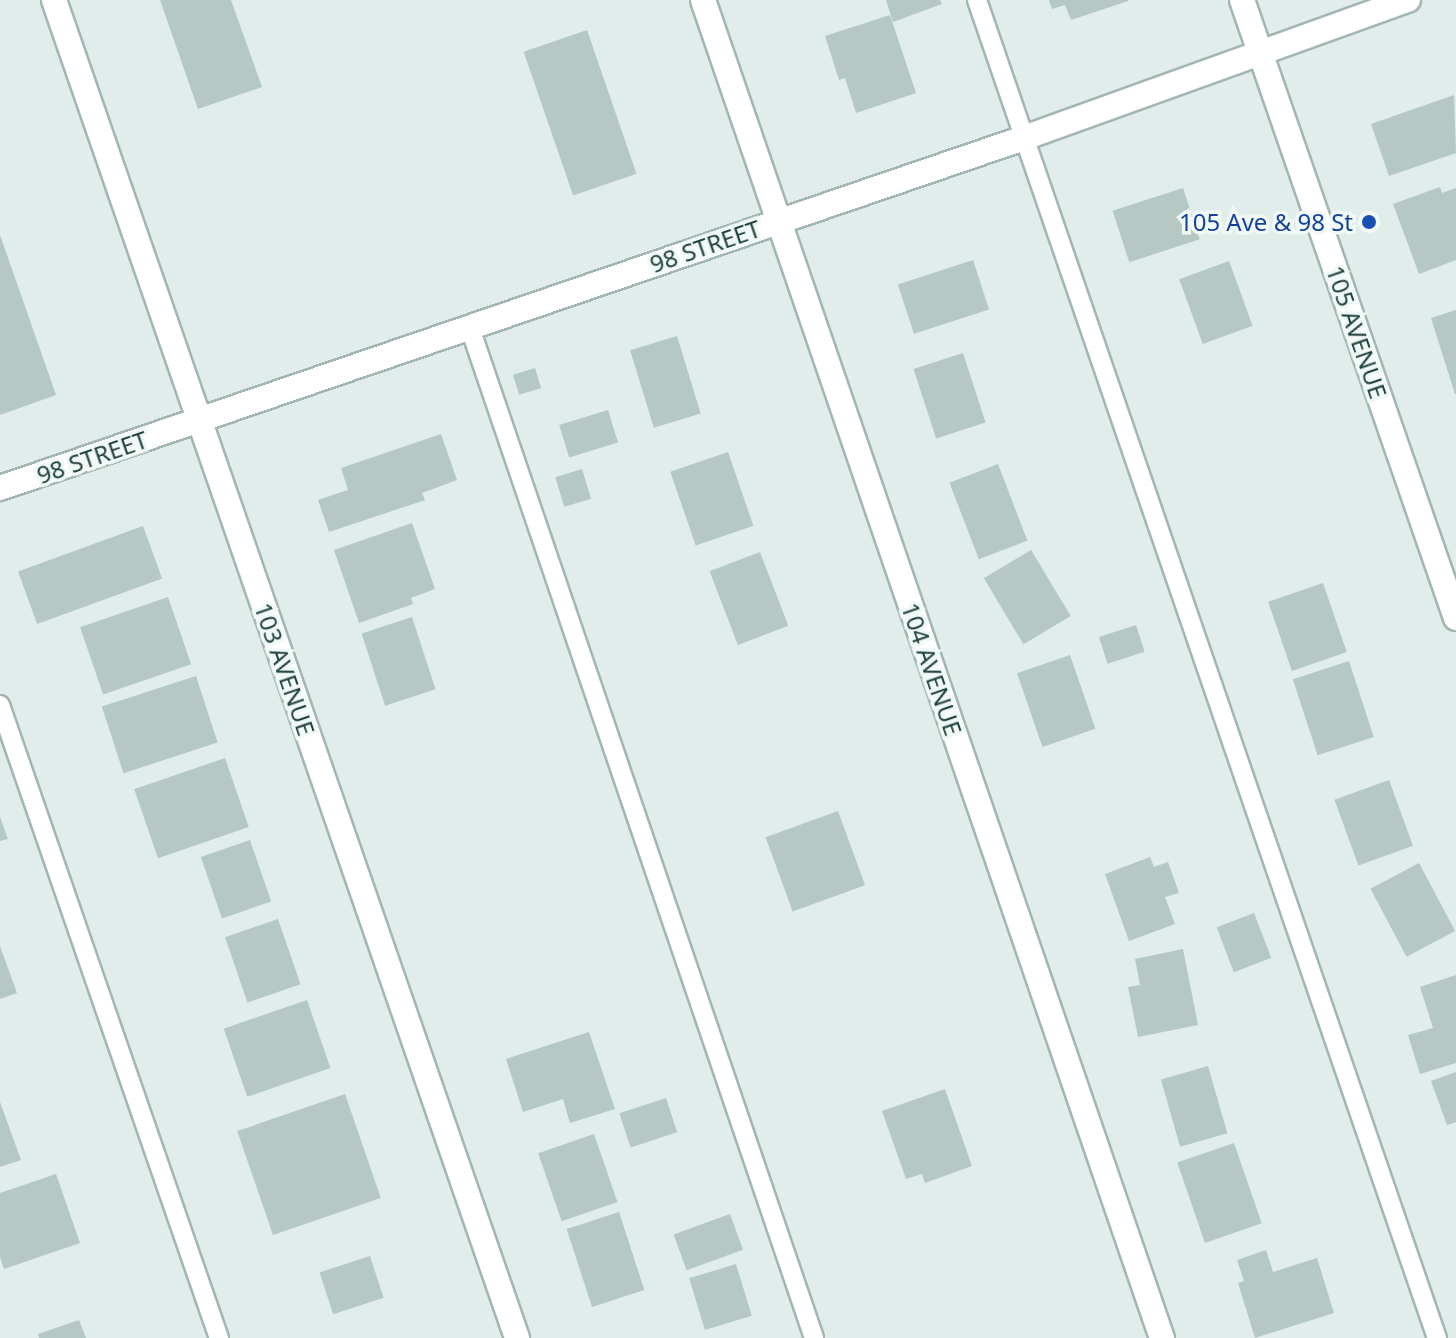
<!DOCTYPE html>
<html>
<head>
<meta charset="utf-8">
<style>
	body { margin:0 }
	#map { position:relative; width:1456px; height:1338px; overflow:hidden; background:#e0edea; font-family:"Noto Sans",sans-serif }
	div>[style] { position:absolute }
	.building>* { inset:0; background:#b5c8c4; transform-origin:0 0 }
	.roads { filter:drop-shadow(2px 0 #a2b6b3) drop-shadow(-2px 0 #a2b6b3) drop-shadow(0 2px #a2b6b3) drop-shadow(0 -2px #a2b6b3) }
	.lane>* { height:18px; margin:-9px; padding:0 9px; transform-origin:9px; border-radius:9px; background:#fff }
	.street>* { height:24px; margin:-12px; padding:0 12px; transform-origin:12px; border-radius:12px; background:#fff }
	.dots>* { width:22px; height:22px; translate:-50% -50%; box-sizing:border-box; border:4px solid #f1f9f7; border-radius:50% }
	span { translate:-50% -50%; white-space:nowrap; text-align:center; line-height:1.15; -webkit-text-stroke:7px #f1f9f7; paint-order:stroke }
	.transit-label { font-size:24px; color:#164399 }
	.right { translate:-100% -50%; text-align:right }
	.street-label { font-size:24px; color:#1f403d }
</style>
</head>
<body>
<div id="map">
	<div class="building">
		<i style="clip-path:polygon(160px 0,231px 0,262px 87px,198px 109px)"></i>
		<i style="clip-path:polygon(886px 0,940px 0,942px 4px,893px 22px)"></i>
		<i style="clip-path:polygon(1049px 0,1128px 0,1128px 1px,1071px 20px,1065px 5px,1052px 9px)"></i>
		<i style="clip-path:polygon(890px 15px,916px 93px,856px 113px,845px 78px,839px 80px,825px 36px)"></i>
		<i style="left:587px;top:30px;width:152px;height:67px;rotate:71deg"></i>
		<i style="clip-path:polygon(1454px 95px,1456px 153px,1389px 176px,1371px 124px)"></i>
		<i style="clip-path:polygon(1440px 187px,1442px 193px,1456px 188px,1456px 260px,1419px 274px,1393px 204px)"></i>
		<i style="left:1183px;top:188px;width:54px;height:74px;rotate:72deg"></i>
		<i style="clip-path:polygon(0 235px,56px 395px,0 415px)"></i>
		<i style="left:973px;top:260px;width:52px;height:79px;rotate:72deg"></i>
		<i style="left:1229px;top:261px;width:69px;height:53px;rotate:70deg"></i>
		<i style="clip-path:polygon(1456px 310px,1456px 394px,1455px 394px,1431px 318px)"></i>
		<i style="left:677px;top:336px;width:81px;height:49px;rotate:73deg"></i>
		<i style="left:963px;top:353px;width:73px;height:52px;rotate:72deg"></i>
		<i style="left:535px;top:368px;width:21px;height:23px;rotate:73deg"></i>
		<i style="left:608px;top:410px;width:34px;height:51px;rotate:73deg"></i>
		<i style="clip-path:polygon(441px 434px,457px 480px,422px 493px,425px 500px,329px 532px,318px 500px,348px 490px,341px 468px)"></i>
		<i style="left:728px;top:452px;width:78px;height:61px;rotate:71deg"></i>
		<i style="left:998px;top:464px;width:82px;height:52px;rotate:69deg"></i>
		<i style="left:582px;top:469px;width:31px;height:28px;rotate:73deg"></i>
		<i style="clip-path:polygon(412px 523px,435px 589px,411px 598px,413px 604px,359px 623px,334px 550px)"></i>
		<i style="left:143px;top:526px;width:56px;height:133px;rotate:70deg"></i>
		<i style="left:1031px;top:550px;width:77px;height:55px;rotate:59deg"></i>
		<i style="left:760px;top:552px;width:79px;height:54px;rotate:69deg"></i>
		<i style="left:1323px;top:583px;width:73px;height:58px;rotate:71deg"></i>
		<i style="left:168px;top:597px;width:71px;height:93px;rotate:71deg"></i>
		<i style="left:412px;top:617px;width:76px;height:53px;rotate:72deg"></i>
		<i style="left:1136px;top:625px;width:28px;height:39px;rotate:72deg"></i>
		<i style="left:1070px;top:655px;width:78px;height:56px;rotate:71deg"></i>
		<i style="left:1349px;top:661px;width:80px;height:59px;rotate:72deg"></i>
		<i style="left:196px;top:676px;width:70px;height:99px;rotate:72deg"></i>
		<i style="left:225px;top:758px;width:73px;height:96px;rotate:71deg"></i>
		<i style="left:1389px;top:780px;width:70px;height:58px;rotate:70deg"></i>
		<i style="left:838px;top:811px;width:79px;height:77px;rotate:70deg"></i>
		<i style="clip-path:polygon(0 817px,8px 839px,0 841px)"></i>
		<i style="left:250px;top:840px;width:65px;height:52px;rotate:71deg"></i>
		<i style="clip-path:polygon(1150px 857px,1154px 867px,1168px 862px,1179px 893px,1165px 897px,1175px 924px,1129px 941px,1105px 874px)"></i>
		<i style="left:1419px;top:863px;width:77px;height:55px;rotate:62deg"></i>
		<i style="left:1254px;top:913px;width:48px;height:40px;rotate:69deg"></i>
		<i style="left:278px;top:919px;width:69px;height:56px;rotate:71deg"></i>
		<i style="clip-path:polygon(0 946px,17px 993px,0 999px)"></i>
		<i style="clip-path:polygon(1183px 949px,1198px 1025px,1138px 1037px,1128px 987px,1140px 985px,1135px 959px)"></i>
		<i style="clip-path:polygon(1456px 975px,1456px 1063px,1420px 1074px,1408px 1035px,1433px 1028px,1420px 987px)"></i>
		<i style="left:307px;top:1000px;width:72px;height:88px;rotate:71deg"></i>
		<i style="clip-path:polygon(589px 1032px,615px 1109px,570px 1123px,563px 1099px,523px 1112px,506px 1059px)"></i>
		<i style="left:1208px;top:1066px;width:70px;height:49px;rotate:74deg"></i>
		<i style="clip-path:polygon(1456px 1072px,1456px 1122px,1447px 1125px,1431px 1081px)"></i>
		<i style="clip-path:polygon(945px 1089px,972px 1166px,925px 1183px,922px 1174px,906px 1179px,882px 1111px)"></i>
		<i style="left:345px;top:1094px;width:110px;height:114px;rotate:71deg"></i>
		<i style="left:666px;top:1098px;width:36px;height:49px;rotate:72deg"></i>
		<i style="clip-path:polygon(0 1102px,21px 1160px,0 1167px)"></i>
		<i style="left:594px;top:1134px;width:72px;height:59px;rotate:71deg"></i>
		<i style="left:1234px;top:1143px;width:85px;height:60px;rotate:71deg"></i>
		<i style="clip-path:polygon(56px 1174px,80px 1243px,4px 1269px,0 1257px,0 1193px)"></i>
		<i style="left:619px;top:1212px;width:82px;height:55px;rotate:72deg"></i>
		<i style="left:730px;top:1214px;width:38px;height:60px;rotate:70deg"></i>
		<i style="clip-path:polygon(1266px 1250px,1273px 1272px,1317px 1258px,1334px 1313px,1255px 1338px,1238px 1283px,1244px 1281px,1237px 1260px)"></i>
		<i style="left:370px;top:1256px;width:44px;height:53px;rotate:72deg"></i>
		<i style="left:736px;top:1264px;width:54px;height:49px;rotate:73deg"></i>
		<i style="clip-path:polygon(79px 1320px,86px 1338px,39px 1338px,38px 1334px)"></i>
	</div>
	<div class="roads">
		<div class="lane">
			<i style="left:977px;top:0;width:1415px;rotate:71.03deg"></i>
			<i style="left:470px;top:328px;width:1067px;rotate:71.19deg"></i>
			<i style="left:0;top:705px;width:670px;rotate:70.92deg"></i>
		</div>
		<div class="street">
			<i style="left:54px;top:0;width:1416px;rotate:70.91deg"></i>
			<i style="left:703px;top:0;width:1415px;rotate:71.07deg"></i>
			<i style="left:1242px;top:0;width:654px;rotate:70.9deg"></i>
			<i style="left:0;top:488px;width:1082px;rotate:-18.87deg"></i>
			<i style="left:1024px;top:138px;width:408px;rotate:-19.8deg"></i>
		</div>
	</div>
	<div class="dots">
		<i style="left:1369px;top:222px;background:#1a4fb4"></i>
	</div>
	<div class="transit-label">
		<span class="right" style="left:1353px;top:222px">105 Ave &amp; 98 St</span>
	</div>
	<div class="street-label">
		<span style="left:705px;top:246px;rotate:-19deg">98 STREET</span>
		<span style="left:1357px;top:332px;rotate:71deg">105 AVENUE</span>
		<span style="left:92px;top:457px;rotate:-19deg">98 STREET</span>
		<span style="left:285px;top:669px;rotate:71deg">103 AVENUE</span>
		<span style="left:932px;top:669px;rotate:71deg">104 AVENUE</span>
	</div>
</div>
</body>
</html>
